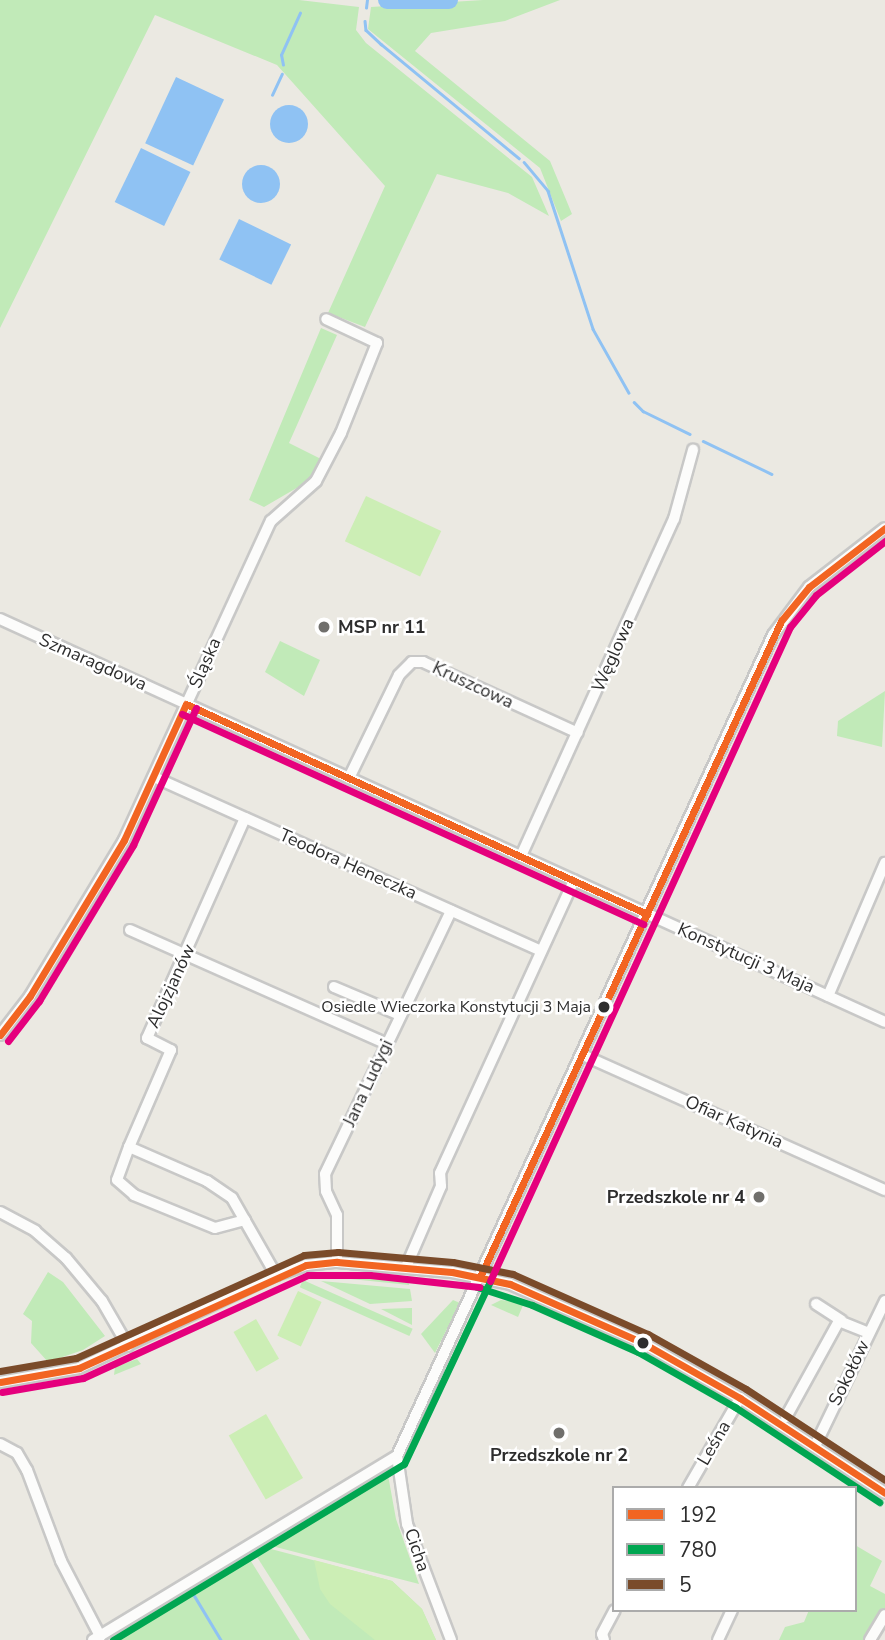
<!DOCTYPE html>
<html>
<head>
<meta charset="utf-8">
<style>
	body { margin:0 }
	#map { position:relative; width:885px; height:1640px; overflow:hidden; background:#ebe9e2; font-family:"Nunito Sans",sans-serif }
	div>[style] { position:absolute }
	.green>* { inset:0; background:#c1eab8; transform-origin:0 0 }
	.pitch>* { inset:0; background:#cceeb5; transform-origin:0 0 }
	.water>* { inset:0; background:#8fc2f3; transform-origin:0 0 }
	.round { border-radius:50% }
	.stream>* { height:2.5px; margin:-1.25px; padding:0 1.25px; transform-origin:1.25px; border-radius:1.25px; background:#8fc2f3 }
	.river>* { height:18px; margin:-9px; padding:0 9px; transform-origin:9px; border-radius:9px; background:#8fc2f3 }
	.roads { filter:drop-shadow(2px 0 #c8c8c7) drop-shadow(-2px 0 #c8c8c7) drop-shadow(0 2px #c8c8c7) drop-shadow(0 -2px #c8c8c7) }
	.minor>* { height:10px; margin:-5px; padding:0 5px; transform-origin:5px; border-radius:5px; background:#fcfcfb }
	.bus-1>* { height:7px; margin:-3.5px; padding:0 3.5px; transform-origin:3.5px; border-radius:3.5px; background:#f26522 }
	.bus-2>* { height:7px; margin:-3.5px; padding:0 3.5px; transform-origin:3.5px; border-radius:3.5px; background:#00a651 }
	.bus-3>* { height:7px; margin:-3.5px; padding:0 3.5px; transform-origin:3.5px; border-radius:3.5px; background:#7a4b2a }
	.bus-4>* { height:7px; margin:-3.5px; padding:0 3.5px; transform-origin:3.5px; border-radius:3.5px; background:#e5007d }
	.dots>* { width:19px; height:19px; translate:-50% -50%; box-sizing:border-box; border:4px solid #fff; border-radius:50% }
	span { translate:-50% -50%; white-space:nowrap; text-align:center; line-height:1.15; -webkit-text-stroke:5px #fff; paint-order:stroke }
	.bus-label { font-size:16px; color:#2d2d2d }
	.right { translate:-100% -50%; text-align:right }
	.poi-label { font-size:18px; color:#2d2d2d; font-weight:700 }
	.left { translate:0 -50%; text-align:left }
	.street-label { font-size:18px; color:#2d2d2d }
	.legend { position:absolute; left:612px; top:1486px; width:245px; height:126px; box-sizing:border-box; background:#fff; border:2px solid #ababab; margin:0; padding:9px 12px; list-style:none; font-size:21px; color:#2d2d2d }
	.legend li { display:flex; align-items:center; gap:14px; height:35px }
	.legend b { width:35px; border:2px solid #ababab }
</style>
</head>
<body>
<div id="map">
	<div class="green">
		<i style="clip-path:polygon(0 0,299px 0,359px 7px,356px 30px,366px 43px,532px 177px,549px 216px,508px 193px,437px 174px,365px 327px,328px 313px,385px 186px,277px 65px,155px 15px,0 328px)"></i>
		<i style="clip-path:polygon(483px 0,560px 0,505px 21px,431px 33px,415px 51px,550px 161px,572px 214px,561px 221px,540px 168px,368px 29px,371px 7px)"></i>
		<i style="clip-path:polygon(321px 328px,337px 335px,289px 443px,321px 459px,307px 482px,264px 507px,249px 500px)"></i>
		<i style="clip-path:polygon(280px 641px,320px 660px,304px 696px,265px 672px)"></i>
		<i style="clip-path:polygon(885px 691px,882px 747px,837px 736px,838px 721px)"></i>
		<i style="clip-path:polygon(48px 1272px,63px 1282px,105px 1336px,83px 1350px,48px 1362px,31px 1343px,32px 1321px,23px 1314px)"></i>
		<i style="clip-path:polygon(331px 1272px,408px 1278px,409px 1285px,312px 1275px)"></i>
		<i style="left:303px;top:1280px;width:120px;height:8px;rotate:24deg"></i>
		<i style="clip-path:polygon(321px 1281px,410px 1289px,412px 1301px,370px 1304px)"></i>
		<i style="clip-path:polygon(453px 1300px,460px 1303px,435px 1353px,421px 1334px)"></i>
		<i style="clip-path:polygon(501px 1300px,524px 1303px,518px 1317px,491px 1305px)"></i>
		<i style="clip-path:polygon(412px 1308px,412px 1325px,381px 1309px,410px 1308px)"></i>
		<i style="clip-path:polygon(137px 1359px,141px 1364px,114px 1375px,115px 1367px)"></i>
		<i style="clip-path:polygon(388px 1475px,396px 1519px,419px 1584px,268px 1545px)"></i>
		<i style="clip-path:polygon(855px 1545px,882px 1561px,870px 1586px,885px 1594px,885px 1623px,876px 1640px,779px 1640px,785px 1627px,804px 1622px,809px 1610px,855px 1610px)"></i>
		<i style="clip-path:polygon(271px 1549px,392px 1581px,422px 1609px,436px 1640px,310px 1640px,257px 1557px)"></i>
		<i style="clip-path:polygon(249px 1558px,300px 1640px,119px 1640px,199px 1588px)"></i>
	</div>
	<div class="pitch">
		<i style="left:366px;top:496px;width:83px;height:50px;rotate:25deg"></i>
		<i style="left:298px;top:1291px;width:26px;height:49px;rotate:25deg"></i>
		<i style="left:256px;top:1319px;width:46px;height:26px;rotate:60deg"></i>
		<i style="left:266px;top:1414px;width:74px;height:43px;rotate:60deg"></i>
		<i style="clip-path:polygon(314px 1560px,392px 1581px,422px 1609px,436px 1640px,375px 1640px,330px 1604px,320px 1589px)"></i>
	</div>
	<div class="water">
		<i style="left:176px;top:77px;width:53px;height:73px;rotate:25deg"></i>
		<i class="round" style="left:270px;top:105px;width:38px;height:38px"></i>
		<i style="left:141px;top:148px;width:55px;height:60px;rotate:26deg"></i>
		<i class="round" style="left:242px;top:165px;width:38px;height:38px"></i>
		<i style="left:239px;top:219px;width:58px;height:45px;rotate:26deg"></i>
	</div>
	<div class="stream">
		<i style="left:366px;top:8px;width:8px;rotate:-83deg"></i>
		<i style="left:365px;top:21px;width:9px;rotate:84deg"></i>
		<i style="left:366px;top:30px;width:21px;rotate:43deg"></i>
		<i style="left:381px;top:44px;width:179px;rotate:39.6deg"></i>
		<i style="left:283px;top:65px;width:10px;rotate:-101deg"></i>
		<i style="left:281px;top:55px;width:46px;rotate:-65.7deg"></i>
		<i style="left:272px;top:95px;width:23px;rotate:-65deg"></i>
		<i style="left:524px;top:162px;width:38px;rotate:50deg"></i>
		<i style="left:548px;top:191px;width:145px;rotate:71.9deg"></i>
		<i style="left:593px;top:329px;width:73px;rotate:60.6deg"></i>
		<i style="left:634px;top:402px;width:13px;rotate:45deg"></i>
		<i style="left:643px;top:411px;width:52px;rotate:26.1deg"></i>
		<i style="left:703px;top:441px;width:76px;rotate:25.6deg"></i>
		<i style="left:191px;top:1590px;width:58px;rotate:59deg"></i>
	</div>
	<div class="river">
		<i style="left:387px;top:0;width:62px"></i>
	</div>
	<div class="roads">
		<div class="minor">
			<i style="left:0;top:619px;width:972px;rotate:24.48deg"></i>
			<i style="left:154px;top:777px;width:424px;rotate:24.2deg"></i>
			<i style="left:349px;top:778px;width:114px;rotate:-64.1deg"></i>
			<i style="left:399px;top:675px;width:18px;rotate:-45deg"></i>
			<i style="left:412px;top:662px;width:11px"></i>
			<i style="left:423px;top:662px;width:170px;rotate:24.6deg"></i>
			<i style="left:245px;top:818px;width:241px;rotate:114deg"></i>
			<i style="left:147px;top:1038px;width:27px;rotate:27deg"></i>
			<i style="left:171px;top:1050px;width:106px;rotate:113.4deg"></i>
			<i style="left:129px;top:1147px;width:85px;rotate:23.6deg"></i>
			<i style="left:207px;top:1181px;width:30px;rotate:34deg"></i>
			<i style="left:232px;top:1198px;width:89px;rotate:60.3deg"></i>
			<i style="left:521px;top:856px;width:370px;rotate:-65.6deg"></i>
			<i style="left:674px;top:519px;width:72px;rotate:-74.6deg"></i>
			<i style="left:130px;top:930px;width:281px;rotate:23.9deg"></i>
			<i style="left:334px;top:987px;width:72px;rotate:23deg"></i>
			<i style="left:828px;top:996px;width:145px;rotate:-66.8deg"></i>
			<i style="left:0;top:1035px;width:49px;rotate:-52.4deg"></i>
			<i style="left:30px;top:996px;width:182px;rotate:-58.9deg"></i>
			<i style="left:124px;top:840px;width:351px;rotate:-65.3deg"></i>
			<i style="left:271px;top:521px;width:60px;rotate:-41.6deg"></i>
			<i style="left:316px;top:481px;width:54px;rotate:-62.5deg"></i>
			<i style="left:341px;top:433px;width:97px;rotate:-68.2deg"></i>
			<i style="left:377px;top:343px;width:56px;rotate:-154.8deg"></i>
			<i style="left:583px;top:1055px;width:331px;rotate:24.1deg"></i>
			<i style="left:129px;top:1147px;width:35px;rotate:110deg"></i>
			<i style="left:117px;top:1180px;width:23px;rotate:41deg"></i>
			<i style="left:134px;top:1195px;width:87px;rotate:22.2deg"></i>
			<i style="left:215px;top:1228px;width:31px;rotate:-15deg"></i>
			<i style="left:0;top:1212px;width:40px;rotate:28deg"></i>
			<i style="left:35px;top:1231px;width:41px;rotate:41.1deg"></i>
			<i style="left:66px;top:1258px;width:56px;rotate:50.1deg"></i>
			<i style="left:102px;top:1301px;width:52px;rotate:60deg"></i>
			<i style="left:337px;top:1262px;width:47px;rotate:-90deg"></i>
			<i style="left:337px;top:1215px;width:26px;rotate:-115deg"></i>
			<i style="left:326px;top:1191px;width:17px;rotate:-93deg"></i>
			<i style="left:325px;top:1174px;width:292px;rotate:-64.4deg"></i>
			<i style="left:406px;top:1267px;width:88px;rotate:-66.6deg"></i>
			<i style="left:441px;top:1186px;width:13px;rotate:-94deg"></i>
			<i style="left:440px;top:1173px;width:322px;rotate:-65.4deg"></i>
			<i style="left:816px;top:1304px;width:30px;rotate:33deg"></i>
			<i style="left:0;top:1382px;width:80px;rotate:-10deg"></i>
			<i style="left:79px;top:1368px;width:218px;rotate:-25.3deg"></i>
			<i style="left:276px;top:1275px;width:32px;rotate:-18deg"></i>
			<i style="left:306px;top:1265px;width:31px;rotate:-6deg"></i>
			<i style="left:337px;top:1262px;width:115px;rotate:5deg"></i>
			<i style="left:452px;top:1272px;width:59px;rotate:11.7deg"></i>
			<i style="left:510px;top:1284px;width:145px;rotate:23.9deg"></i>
			<i style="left:643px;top:1343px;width:112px;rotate:29.6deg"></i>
			<i style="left:740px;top:1398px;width:173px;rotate:33.2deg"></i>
			<i style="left:786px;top:1417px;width:110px;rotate:-61.1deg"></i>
			<i style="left:839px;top:1321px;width:32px;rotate:22deg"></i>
			<i style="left:0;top:1444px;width:19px;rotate:28deg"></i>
			<i style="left:17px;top:1453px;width:20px;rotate:60deg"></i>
			<i style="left:27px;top:1470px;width:97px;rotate:69.5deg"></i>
			<i style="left:61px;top:1561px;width:85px;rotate:62.5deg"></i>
			<i style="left:815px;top:1446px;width:161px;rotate:-64.2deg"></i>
			<i style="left:397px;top:1456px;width:69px;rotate:81.6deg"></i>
			<i style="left:407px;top:1524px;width:124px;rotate:69.2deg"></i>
			<i style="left:688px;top:1488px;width:104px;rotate:-60deg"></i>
			<i style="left:93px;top:1640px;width:355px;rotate:-31.2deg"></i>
			<i style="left:397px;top:1456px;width:903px;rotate:-65.39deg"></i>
			<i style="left:773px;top:635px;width:60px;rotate:-53.1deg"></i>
			<i style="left:809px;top:587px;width:96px;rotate:-37.8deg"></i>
			<i style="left:604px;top:1640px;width:6px;rotate:-108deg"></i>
			<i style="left:602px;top:1634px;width:27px;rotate:-62deg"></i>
			<i style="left:718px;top:1640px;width:33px;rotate:-65deg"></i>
			<i style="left:870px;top:1640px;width:29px;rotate:-59deg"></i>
		</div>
	</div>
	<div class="bus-1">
		<i style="left:186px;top:704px;width:507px;rotate:24.49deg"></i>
		<i style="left:0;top:1035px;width:49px;rotate:-52.4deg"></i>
		<i style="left:30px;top:996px;width:182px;rotate:-58.9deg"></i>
		<i style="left:124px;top:840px;width:149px;rotate:-65.5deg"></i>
		<i style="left:480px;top:1277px;width:722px;rotate:-65.35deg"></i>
		<i style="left:781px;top:621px;width:44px;rotate:-50.5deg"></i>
		<i style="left:809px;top:587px;width:96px;rotate:-37.8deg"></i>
		<i style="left:0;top:1382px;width:80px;rotate:-10deg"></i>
		<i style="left:79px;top:1368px;width:249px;rotate:-24.4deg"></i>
		<i style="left:306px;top:1265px;width:31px;rotate:-6deg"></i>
		<i style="left:337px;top:1262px;width:115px;rotate:5deg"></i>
		<i style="left:452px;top:1272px;width:59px;rotate:11.7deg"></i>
		<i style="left:510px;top:1284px;width:145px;rotate:23.9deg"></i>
		<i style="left:643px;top:1343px;width:112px;rotate:29.6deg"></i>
		<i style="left:740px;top:1398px;width:173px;rotate:33.2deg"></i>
	</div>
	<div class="bus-2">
		<i style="left:477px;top:1287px;width:58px;rotate:18.1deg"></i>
		<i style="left:532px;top:1305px;width:116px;rotate:23.9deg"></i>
		<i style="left:638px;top:1352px;width:112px;rotate:29.6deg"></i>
		<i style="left:735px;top:1407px;width:173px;rotate:33.4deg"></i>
		<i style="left:113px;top:1640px;width:340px;rotate:-31.2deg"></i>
		<i style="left:404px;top:1464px;width:202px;rotate:-64.8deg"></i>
	</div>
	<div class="bus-3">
		<i style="left:0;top:1371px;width:77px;rotate:-9.7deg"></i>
		<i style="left:76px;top:1358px;width:250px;rotate:-24.3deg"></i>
		<i style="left:304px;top:1255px;width:34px;rotate:-5deg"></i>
		<i style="left:338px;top:1252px;width:115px;rotate:5deg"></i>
		<i style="left:453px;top:1262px;width:61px;rotate:11.3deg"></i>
		<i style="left:513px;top:1274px;width:148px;rotate:24deg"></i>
		<i style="left:648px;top:1334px;width:112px;rotate:29.3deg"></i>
		<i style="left:746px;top:1389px;width:166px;rotate:33.2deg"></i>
	</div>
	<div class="bus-4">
		<i style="left:182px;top:714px;width:507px;rotate:24.49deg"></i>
		<i style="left:8px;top:1041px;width:51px;rotate:-52.2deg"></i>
		<i style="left:39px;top:1001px;width:182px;rotate:-58.9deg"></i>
		<i style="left:133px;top:845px;width:151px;rotate:-65.3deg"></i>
		<i style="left:490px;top:1281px;width:720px;rotate:-65.36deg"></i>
		<i style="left:790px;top:627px;width:41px;rotate:-50.9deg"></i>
		<i style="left:816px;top:595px;width:88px;rotate:-38deg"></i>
		<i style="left:2px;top:1392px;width:82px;rotate:-9.8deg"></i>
		<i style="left:83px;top:1378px;width:247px;rotate:-24.6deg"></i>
		<i style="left:308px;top:1275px;width:62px"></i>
		<i style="left:370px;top:1275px;width:110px;rotate:6.3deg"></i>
	</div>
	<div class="dots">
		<i style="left:324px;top:627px;background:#706f6c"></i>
		<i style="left:604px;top:1007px;background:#2d2d2d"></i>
		<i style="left:759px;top:1197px;background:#706f6c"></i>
		<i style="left:643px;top:1343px;background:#2d2d2d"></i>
		<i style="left:559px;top:1433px;background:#706f6c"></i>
	</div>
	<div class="bus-label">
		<span class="right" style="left:591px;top:1007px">Osiedle Wieczorka Konstytucji 3 Maja</span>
	</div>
	<div class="poi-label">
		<span class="left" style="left:338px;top:627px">MSP nr 11</span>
		<span class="right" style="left:745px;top:1197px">Przedszkole nr 4</span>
		<span style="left:559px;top:1455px">Przedszkole nr 2</span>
	</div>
	<div class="street-label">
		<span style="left:613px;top:655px;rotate:-66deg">Węglowa</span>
		<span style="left:93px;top:662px;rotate:24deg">Szmaragdowa</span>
		<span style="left:205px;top:663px;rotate:-66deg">Śląska</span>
		<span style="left:473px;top:685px;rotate:25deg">Kruszcowa</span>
		<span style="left:348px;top:864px;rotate:24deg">Teodora Heneczka</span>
		<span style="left:746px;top:958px;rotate:24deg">Konstytucji 3 Maja</span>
		<span style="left:171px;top:986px;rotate:-65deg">Alojzjanów</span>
		<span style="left:368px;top:1083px;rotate:-65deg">Jana Ludygi</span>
		<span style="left:734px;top:1122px;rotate:24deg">Ofiar Katynia</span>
		<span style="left:849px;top:1373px;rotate:-64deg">Sokołów</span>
		<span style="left:714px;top:1443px;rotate:-60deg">Leśna</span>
		<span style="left:417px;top:1550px;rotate:71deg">Cicha</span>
	</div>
	<ul class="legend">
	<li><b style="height:9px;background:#f26522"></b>192</li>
	<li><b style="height:9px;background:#00a651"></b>780</li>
	<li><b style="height:9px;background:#7a4b2a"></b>5</li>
	</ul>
</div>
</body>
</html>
